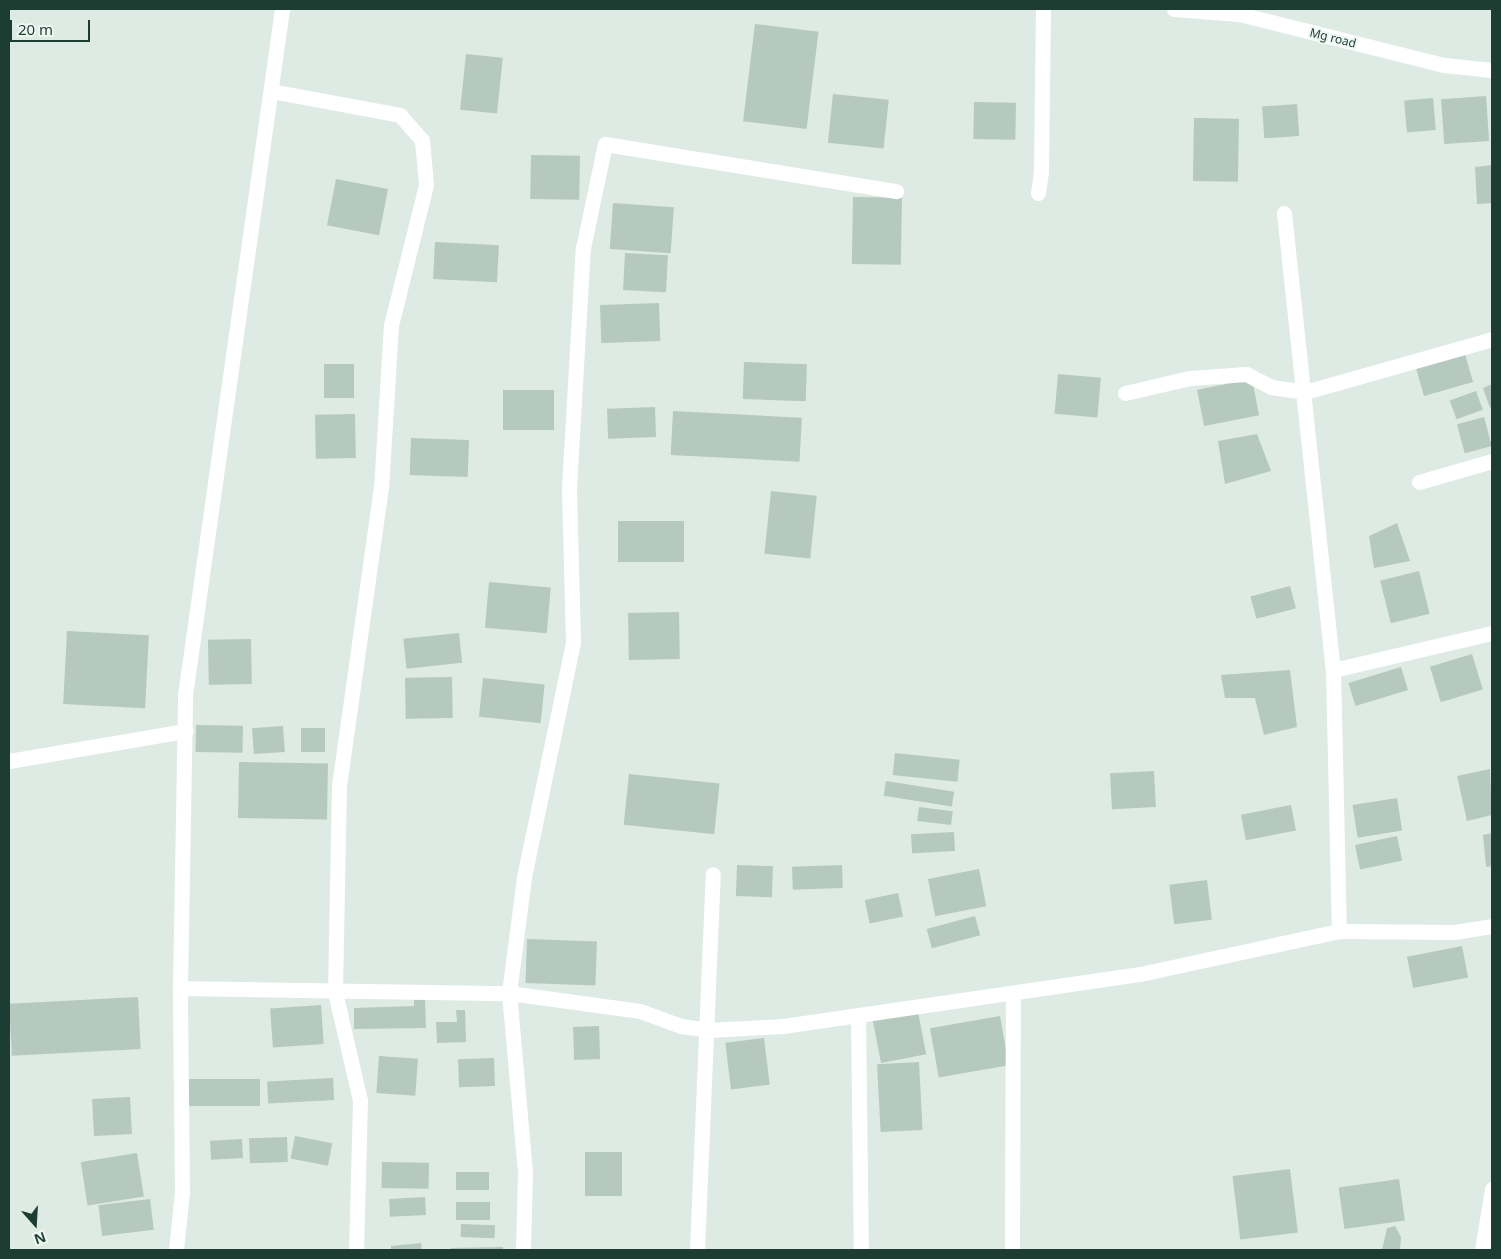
<!DOCTYPE html>
<html>
<head>
<meta charset="utf-8">
<style>
	body { margin:0 }
	#map { position:relative; width:1501px; height:1259px; overflow:hidden; background:#ddebe4; font-family:"Noto Sans",sans-serif }
	div>[style] { position:absolute }
	.building>* { inset:0; background:#b5c9bf; transform-origin:0 0 }
	.street>* { height:15px; margin:-7.5px; padding:0 7.5px; transform-origin:7.5px; border-radius:7.5px; background:#fff }
	span { translate:-50% -50%; white-space:nowrap; text-align:center; line-height:1.15; -webkit-text-stroke:4px #edf7f2; paint-order:stroke }
	.street-label { font-size:12px; color:#1d3c32 }
	.frame { position:absolute; inset:0; border:10px solid #1d3c32; pointer-events:none }
	.north { position:absolute; left:10px; top:1199px; width:50px; height:50px; -webkit-text-stroke:4px #edf7f2; paint-order:stroke; rotate:161deg; font-size:14px; font-weight:700; line-height:20px; text-align:center; color:#1d3c32 }
	.north::after { content:''; display:block; margin:auto; width:18px; height:22px; background:#1d3c32; clip-path:polygon(50% 0,100% 100%,50% 72%,0 100%) }
	.scale { position:absolute; left:10px; top:20px; width:80px; height:22px; box-sizing:border-box; border:2px solid #1d3c32; border-top:0; padding-left:6px; font-size:15px; line-height:18px; white-space:nowrap; color:#1d3c32; -webkit-text-stroke:4px #edf7f2; paint-order:stroke }
</style>
</head>
<body>
<div id="map">
	<div class="building">
		<i style="left:755px;top:24px;width:64px;height:98px;rotate:7deg"></i>
		<i style="left:466px;top:54px;width:37px;height:56px;rotate:6deg"></i>
		<i style="left:833px;top:94px;width:56px;height:49px;rotate:6deg"></i>
		<i style="left:1486px;top:96px;width:45px;height:45px;rotate:86deg"></i>
		<i style="left:1433px;top:98px;width:32px;height:29px;rotate:85deg"></i>
		<i style="left:974px;top:102px;width:42px;height:37px;rotate:1deg"></i>
		<i style="left:1297px;top:104px;width:32px;height:35px;rotate:86deg"></i>
		<i style="left:1194px;top:118px;width:45px;height:63px;rotate:1deg"></i>
		<i style="left:531px;top:155px;width:49px;height:44px;rotate:1deg"></i>
		<i style="clip-path:polygon(1492px 165px,1492px 203px,1477px 204px,1475px 167px)"></i>
		<i style="left:336px;top:179px;width:53px;height:47px;rotate:11deg"></i>
		<i style="left:853px;top:197px;width:49px;height:67px;rotate:1deg"></i>
		<i style="left:613px;top:203px;width:61px;height:46px;rotate:4deg"></i>
		<i style="left:435px;top:242px;width:64px;height:37px;rotate:3deg"></i>
		<i style="left:625px;top:253px;width:43px;height:37px;rotate:3deg"></i>
		<i style="left:659px;top:303px;width:38px;height:59px;rotate:88deg"></i>
		<i style="left:1465px;top:354px;width:29px;height:51px;rotate:74deg"></i>
		<i style="left:744px;top:362px;width:63px;height:37px;rotate:2deg"></i>
		<i style="left:324px;top:364px;width:30px;height:34px"></i>
		<i style="left:1058px;top:374px;width:43px;height:40px;rotate:5deg"></i>
		<i style="left:1252px;top:379px;width:37px;height:56px;rotate:79deg"></i>
		<i style="clip-path:polygon(1492px 384px,1492px 407px,1490px 408px,1483px 388px)"></i>
		<i style="left:554px;top:390px;width:40px;height:51px;rotate:90deg"></i>
		<i style="left:1476px;top:391px;width:20px;height:28px;rotate:70deg"></i>
		<i style="left:655px;top:407px;width:30px;height:48px;rotate:88deg"></i>
		<i style="left:673px;top:411px;width:129px;height:44px;rotate:3deg"></i>
		<i style="left:355px;top:414px;width:44px;height:40px;rotate:89deg"></i>
		<i style="left:1484px;top:417px;width:30px;height:28px;rotate:75deg"></i>
		<i style="clip-path:polygon(1257px 434px,1271px 471px,1225px 484px,1218px 441px)"></i>
		<i style="left:411px;top:438px;width:58px;height:37px;rotate:2deg"></i>
		<i style="left:771px;top:491px;width:46px;height:63px;rotate:6deg"></i>
		<i style="left:618px;top:521px;width:66px;height:41px"></i>
		<i style="clip-path:polygon(1397px 523px,1410px 561px,1374px 568px,1369px 536px)"></i>
		<i style="left:1419px;top:571px;width:44px;height:40px;rotate:76deg"></i>
		<i style="left:489px;top:582px;width:62px;height:46px;rotate:5deg"></i>
		<i style="left:1290px;top:586px;width:23px;height:41px;rotate:75deg"></i>
		<i style="left:679px;top:612px;width:47px;height:51px;rotate:89deg"></i>
		<i style="left:67px;top:631px;width:82px;height:73px;rotate:3deg"></i>
		<i style="left:459px;top:633px;width:30px;height:56px;rotate:84deg"></i>
		<i style="left:251px;top:639px;width:45px;height:43px;rotate:89deg"></i>
		<i style="left:1472px;top:654px;width:37px;height:44px;rotate:73deg"></i>
		<i style="left:1401px;top:667px;width:24px;height:55px;rotate:73deg"></i>
		<i style="clip-path:polygon(1290px 670px,1297px 727px,1264px 735px,1255px 698px,1225px 698px,1221px 675px)"></i>
		<i style="left:452px;top:677px;width:41px;height:47px;rotate:89deg"></i>
		<i style="left:483px;top:678px;width:62px;height:39px;rotate:6deg"></i>
		<i style="left:196px;top:725px;width:47px;height:27px;rotate:1deg"></i>
		<i style="left:283px;top:726px;width:26px;height:31px;rotate:86deg"></i>
		<i style="left:301px;top:728px;width:24px;height:24px"></i>
		<i style="left:895px;top:753px;width:65px;height:22px;rotate:6deg"></i>
		<i style="left:239px;top:762px;width:89px;height:56px;rotate:1deg"></i>
		<i style="clip-path:polygon(1490px 769px,1492px 815px,1467px 821px,1457px 776px)"></i>
		<i style="left:1154px;top:771px;width:36px;height:44px;rotate:87deg"></i>
		<i style="left:629px;top:774px;width:91px;height:51px;rotate:6deg"></i>
		<i style="left:886px;top:781px;width:69px;height:15px;rotate:9deg"></i>
		<i style="left:1397px;top:798px;width:33px;height:45px;rotate:81deg"></i>
		<i style="left:1291px;top:805px;width:26px;height:51px;rotate:79deg"></i>
		<i style="left:919px;top:807px;width:34px;height:14px;rotate:7deg"></i>
		<i style="left:954px;top:832px;width:19px;height:43px;rotate:87deg"></i>
		<i style="clip-path:polygon(1492px 833px,1492px 866px,1486px 867px,1483px 835px)"></i>
		<i style="left:1397px;top:836px;width:25px;height:43px;rotate:78deg"></i>
		<i style="left:737px;top:865px;width:36px;height:31px;rotate:2deg"></i>
		<i style="left:842px;top:865px;width:23px;height:50px;rotate:88deg"></i>
		<i style="left:979px;top:869px;width:38px;height:52px;rotate:79deg"></i>
		<i style="left:1207px;top:880px;width:40px;height:38px;rotate:83deg"></i>
		<i style="left:898px;top:893px;width:24px;height:34px;rotate:78deg"></i>
		<i style="left:975px;top:916px;width:20px;height:50px;rotate:75deg"></i>
		<i style="left:527px;top:939px;width:70px;height:44px;rotate:2deg"></i>
		<i style="left:1462px;top:946px;width:32px;height:56px;rotate:79deg"></i>
		<i style="left:138px;top:997px;width:52px;height:129px;rotate:87deg"></i>
		<i style="clip-path:polygon(425px 999px,426px 1028px,354px 1029px,354px 1008px,414px 1006px,414px 1000px)"></i>
		<i style="left:321px;top:1005px;width:39px;height:51px;rotate:86deg"></i>
		<i style="clip-path:polygon(456px 1010px,465px 1010px,466px 1042px,437px 1043px,436px 1022px,457px 1022px)"></i>
		<i style="left:918px;top:1012px;width:43px;height:46px;rotate:79deg"></i>
		<i style="left:1000px;top:1016px;width:50px;height:71px;rotate:80deg"></i>
		<i style="left:599px;top:1026px;width:33px;height:26px;rotate:88deg"></i>
		<i style="left:764px;top:1038px;width:47px;height:39px;rotate:83deg"></i>
		<i style="left:379px;top:1056px;width:39px;height:37px;rotate:4deg"></i>
		<i style="left:494px;top:1058px;width:28px;height:36px;rotate:88deg"></i>
		<i style="left:919px;top:1062px;width:68px;height:42px;rotate:87deg"></i>
		<i style="left:333px;top:1078px;width:22px;height:66px;rotate:87deg"></i>
		<i style="left:186px;top:1079px;width:74px;height:27px"></i>
		<i style="left:130px;top:1097px;width:37px;height:38px;rotate:87deg"></i>
		<i style="left:295px;top:1136px;width:38px;height:23px;rotate:11deg"></i>
		<i style="left:287px;top:1137px;width:25px;height:38px;rotate:88deg"></i>
		<i style="left:242px;top:1139px;width:19px;height:32px;rotate:87deg"></i>
		<i style="left:585px;top:1152px;width:37px;height:44px"></i>
		<i style="left:137px;top:1153px;width:44px;height:57px;rotate:81deg"></i>
		<i style="left:382px;top:1162px;width:47px;height:26px;rotate:1deg"></i>
		<i style="left:1290px;top:1169px;width:64px;height:58px;rotate:83deg"></i>
		<i style="left:456px;top:1172px;width:33px;height:18px"></i>
		<i style="left:1399px;top:1179px;width:42px;height:61px;rotate:82deg"></i>
		<i style="left:425px;top:1197px;width:18px;height:36px;rotate:87deg"></i>
		<i style="left:150px;top:1199px;width:31px;height:52px;rotate:83deg"></i>
		<i style="left:456px;top:1202px;width:34px;height:18px"></i>
		<i style="left:461px;top:1224px;width:34px;height:13px;rotate:2deg"></i>
		<i style="clip-path:polygon(1395px 1226px,1401px 1237px,1400px 1250px,1382px 1250px,1387px 1228px)"></i>
		<i style="clip-path:polygon(421px 1243px,422px 1250px,391px 1250px,391px 1246px)"></i>
		<i style="clip-path:polygon(503px 1247px,503px 1250px,451px 1250px,451px 1248px)"></i>
	</div>
	<div class="street">
		<i style="left:1174px;top:9px;width:65px;rotate:4.4deg"></i>
		<i style="left:1239px;top:14px;width:211px;rotate:14deg"></i>
		<i style="left:1444px;top:65px;width:48px;rotate:5.9deg"></i>
		<i style="left:271px;top:91px;width:131px;rotate:10.5deg"></i>
		<i style="left:400px;top:115px;width:33px;rotate:49deg"></i>
		<i style="left:422px;top:140px;width:45px;rotate:84.9deg"></i>
		<i style="left:426px;top:185px;width:144px;rotate:104deg"></i>
		<i style="left:391px;top:325px;width:162px;rotate:93.5deg"></i>
		<i style="left:381px;top:487px;width:300px;rotate:98deg"></i>
		<i style="left:339px;top:784px;width:208px;rotate:91.1deg"></i>
		<i style="left:335px;top:992px;width:111px;rotate:77deg"></i>
		<i style="left:360px;top:1100px;width:150px;rotate:91.5deg"></i>
		<i style="left:1038px;top:193px;width:22px;rotate:-82deg"></i>
		<i style="left:1041px;top:171px;width:162px;rotate:-89.3deg"></i>
		<i style="left:1284px;top:213px;width:460px;rotate:83.9deg"></i>
		<i style="left:1333px;top:670px;width:261px;rotate:88.7deg"></i>
		<i style="left:1125px;top:393px;width:67px;rotate:-13deg"></i>
		<i style="left:1190px;top:378px;width:56px;rotate:-4.1deg"></i>
		<i style="left:1246px;top:374px;width:28px;rotate:27deg"></i>
		<i style="left:1271px;top:387px;width:34px;rotate:8deg"></i>
		<i style="left:1305px;top:392px;width:194px;rotate:-15.8deg"></i>
		<i style="left:1419px;top:482px;width:76px;rotate:-16deg"></i>
		<i style="left:1333px;top:670px;width:163px;rotate:-13.1deg"></i>
		<i style="left:9px;top:761px;width:179px;rotate:-9.7deg"></i>
		<i style="left:180px;top:988px;width:329px;rotate:0.9deg"></i>
		<i style="left:509px;top:993px;width:132px;rotate:7.8deg"></i>
		<i style="left:640px;top:1011px;width:44px;rotate:20.1deg"></i>
		<i style="left:681px;top:1026px;width:28px;rotate:8deg"></i>
		<i style="left:709px;top:1030px;width:74px;rotate:-3.1deg"></i>
		<i style="left:783px;top:1026px;width:361px;rotate:-8.3deg"></i>
		<i style="left:1140px;top:974px;width:204px;rotate:-12.2deg"></i>
		<i style="left:1339px;top:931px;width:115px;rotate:0.5deg"></i>
		<i style="left:1454px;top:932px;width:38px;rotate:-9deg"></i>
		<i style="left:858px;top:1015px;width:235px;rotate:89.3deg"></i>
		<i style="left:176px;top:1250px;width:58px;rotate:-84.1deg"></i>
		<i style="left:182px;top:1192px;width:204px;rotate:-90.6deg"></i>
		<i style="left:180px;top:988px;width:293px;rotate:-89deg"></i>
		<i style="left:185px;top:695px;width:693px;rotate:-81.95deg"></i>
		<i style="left:523px;top:1250px;width:78px;rotate:-88.5deg"></i>
		<i style="left:525px;top:1172px;width:180px;rotate:-95.1deg"></i>
		<i style="left:509px;top:993px;width:117px;rotate:-82.6deg"></i>
		<i style="left:524px;top:877px;width:240px;rotate:-78.2deg"></i>
		<i style="left:573px;top:642px;width:154px;rotate:-91.5deg"></i>
		<i style="left:569px;top:488px;width:240px;rotate:-86.7deg"></i>
		<i style="left:583px;top:248px;width:106px;rotate:-78.1deg"></i>
		<i style="left:605px;top:144px;width:295px;rotate:9.2deg"></i>
		<i style="left:697px;top:1250px;width:376px;rotate:-87.6deg"></i>
		<i style="left:1012px;top:1250px;width:257px;rotate:-89.8deg"></i>
		<i style="left:1482px;top:1250px;width:62px;rotate:-80.7deg"></i>
	</div>
	<div class="street-label">
		<span style="left:1333px;top:38px;rotate:14deg">Mg road</span>
	</div>
	<div class="frame"></div>
	<div class="north">N</div>
	<div class="scale">20 m</div>
</div>
</body>
</html>
